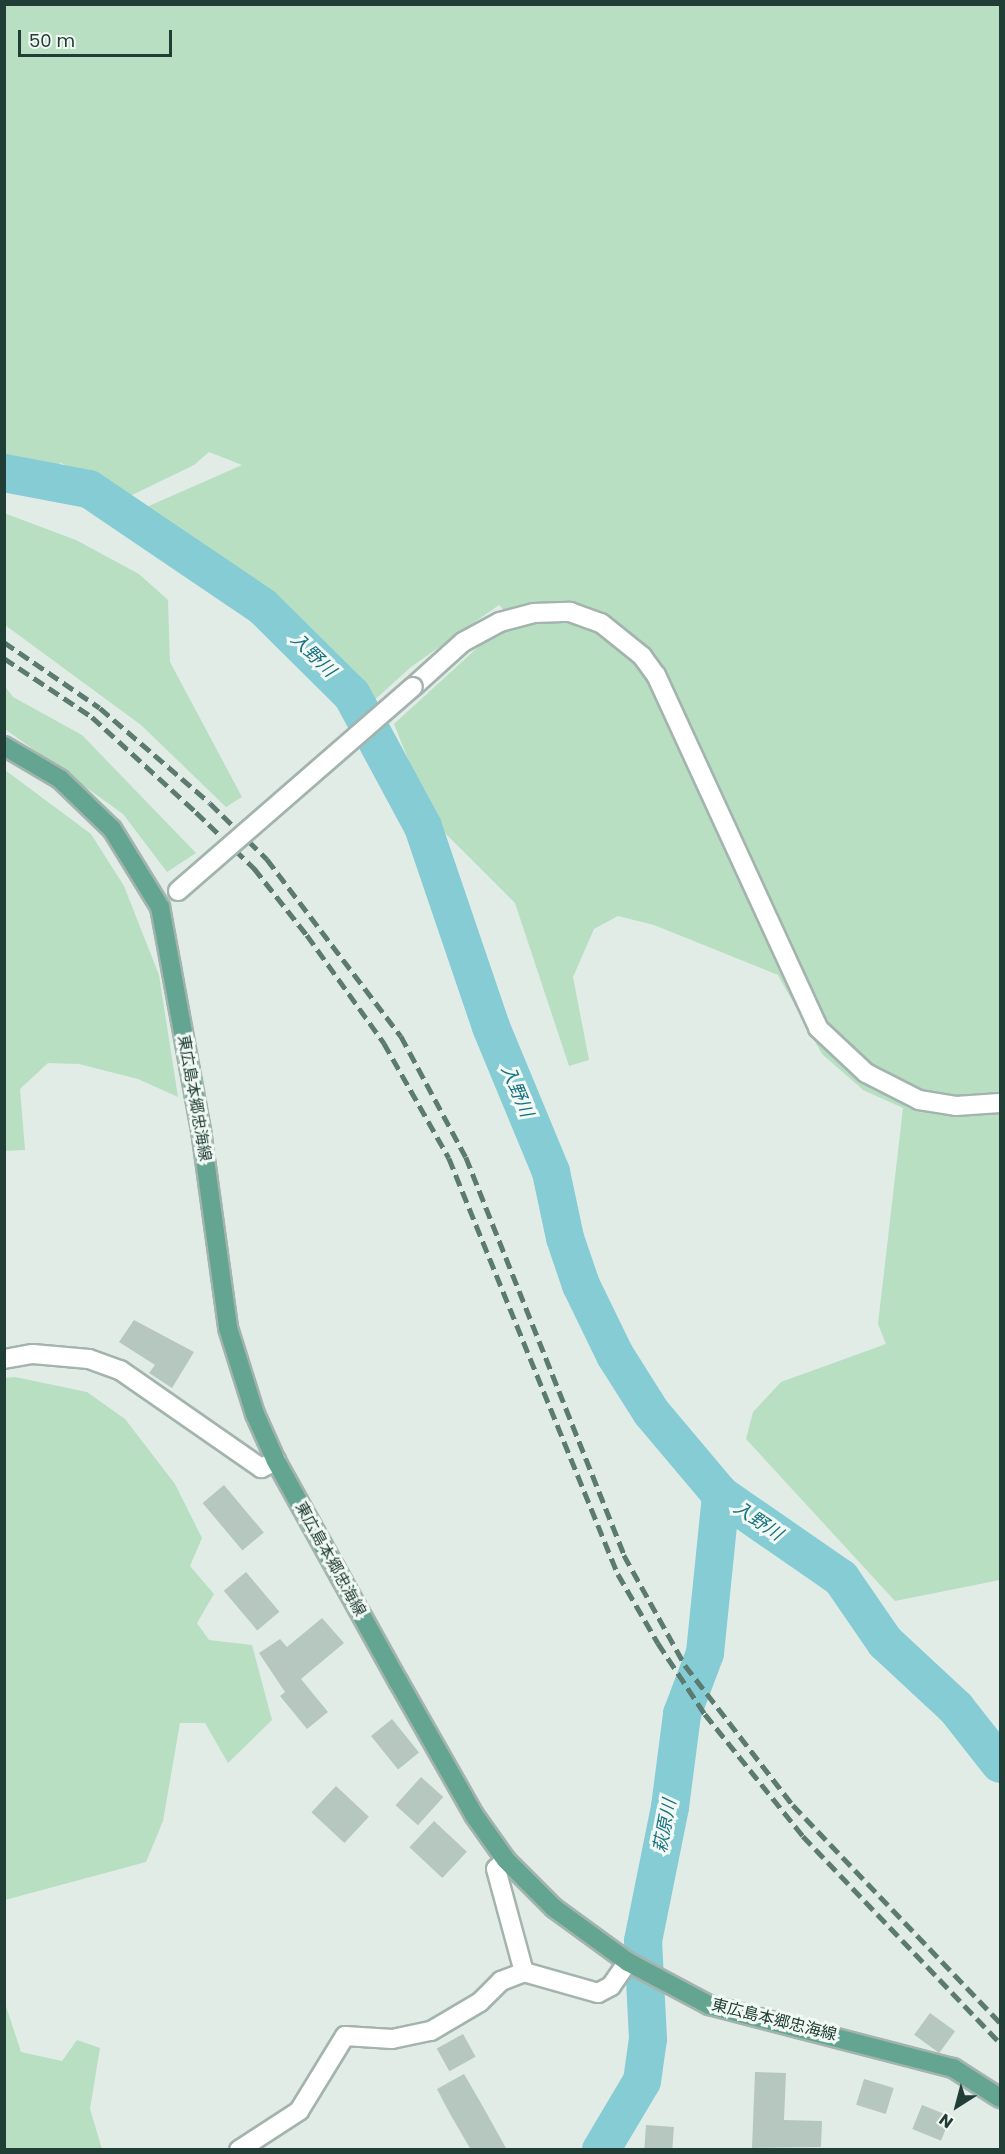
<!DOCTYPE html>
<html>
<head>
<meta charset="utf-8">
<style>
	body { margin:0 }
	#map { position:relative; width:1005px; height:2154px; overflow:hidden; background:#e1ece7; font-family:Poppins,"Noto Sans JP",sans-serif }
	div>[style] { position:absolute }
	.green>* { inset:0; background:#b8dfc1 }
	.river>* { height:38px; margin:-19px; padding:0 19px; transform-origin:19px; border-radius:19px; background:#85ccd5 }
	.building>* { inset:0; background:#b6c7c0; transform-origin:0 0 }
	.roads { filter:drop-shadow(2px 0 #a3b4ae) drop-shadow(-2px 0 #a3b4ae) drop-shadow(0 2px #a3b4ae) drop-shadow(0 -2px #a3b4ae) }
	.minor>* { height:18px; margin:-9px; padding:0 9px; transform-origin:9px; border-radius:9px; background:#fff }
	.major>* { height:18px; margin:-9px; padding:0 9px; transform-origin:9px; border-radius:9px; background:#63a591 }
	.rail>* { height:4.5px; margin-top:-2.25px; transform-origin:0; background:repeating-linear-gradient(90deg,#5b7a70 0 12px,transparent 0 18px) }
	.bridges { filter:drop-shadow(2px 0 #a3b4ae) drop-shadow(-2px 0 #a3b4ae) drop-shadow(0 2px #a3b4ae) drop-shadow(0 -2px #a3b4ae) }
	.minor-bridge>* { height:18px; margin:-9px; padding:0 9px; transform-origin:9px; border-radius:9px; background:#fff }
	span { translate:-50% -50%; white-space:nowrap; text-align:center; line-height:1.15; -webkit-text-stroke:6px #f2f9f5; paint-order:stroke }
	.street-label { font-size:16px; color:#203e35 }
	.water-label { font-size:18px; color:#17717e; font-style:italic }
	.frame { position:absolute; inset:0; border:6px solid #203e35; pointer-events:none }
	.north { position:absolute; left:927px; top:2076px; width:60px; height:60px; -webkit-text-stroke:4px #f2f9f5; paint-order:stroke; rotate:216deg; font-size:16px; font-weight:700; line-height:24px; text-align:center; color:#203e35 }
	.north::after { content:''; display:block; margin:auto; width:21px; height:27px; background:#203e35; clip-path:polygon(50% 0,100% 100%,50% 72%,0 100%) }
	.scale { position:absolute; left:18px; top:30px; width:154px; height:27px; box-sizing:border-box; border:3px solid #203e35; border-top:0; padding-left:8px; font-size:18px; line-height:21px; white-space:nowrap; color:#203e35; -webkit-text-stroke:4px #f2f9f5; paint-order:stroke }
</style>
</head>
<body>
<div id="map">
	<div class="green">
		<i style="clip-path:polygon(5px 5px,1000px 5px,1000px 1580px,895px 1601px,746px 1439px,753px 1412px,781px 1382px,886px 1344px,878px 1324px,903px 1108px,863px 1090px,822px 1054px,778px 975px,654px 925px,618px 916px,594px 929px,573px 977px,589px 1060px,569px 1066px,515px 903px,433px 821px,394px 724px,489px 637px,519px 625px,499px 605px,411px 667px,369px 705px,302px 623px,142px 509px,242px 465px,209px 452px,194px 465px,128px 497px,61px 463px,37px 475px,5px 471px)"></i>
		<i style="clip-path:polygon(4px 513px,76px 540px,139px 574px,168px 600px,170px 662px,242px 797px,226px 807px,141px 725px,5px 625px)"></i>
		<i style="clip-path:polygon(4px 685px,13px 697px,82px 735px,196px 853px,167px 872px,123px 814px,5px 729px)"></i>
		<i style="clip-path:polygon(5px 770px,91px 834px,124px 886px,159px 975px,178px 1097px,138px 1079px,79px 1064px,48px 1063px,20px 1089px,25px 1150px,5px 1151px)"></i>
		<i style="clip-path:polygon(15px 1377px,87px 1392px,125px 1419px,175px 1484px,202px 1538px,190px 1566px,214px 1594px,197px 1623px,209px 1640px,252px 1645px,272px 1720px,228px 1763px,205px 1723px,180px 1723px,163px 1821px,146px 1862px,5px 1900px,4px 1378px)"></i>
		<i style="clip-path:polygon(5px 2003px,21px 2052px,62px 2061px,77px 2040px,100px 2048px,90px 2109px,102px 2149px,5px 2149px)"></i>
	</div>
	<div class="river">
		<i style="left:4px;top:473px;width:86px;rotate:10.7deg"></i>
		<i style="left:89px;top:489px;width:210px;rotate:34.1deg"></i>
		<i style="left:263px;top:607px;width:125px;rotate:44.7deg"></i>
		<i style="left:352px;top:695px;width:150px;rotate:61.7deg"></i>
		<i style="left:423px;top:827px;width:211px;rotate:71.2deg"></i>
		<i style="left:491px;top:1027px;width:157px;rotate:67.5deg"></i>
		<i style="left:551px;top:1172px;width:67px;rotate:78deg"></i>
		<i style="left:565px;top:1238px;width:50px;rotate:71.2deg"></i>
		<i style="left:581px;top:1285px;width:78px;rotate:64.1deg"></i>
		<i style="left:615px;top:1355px;width:67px;rotate:57.7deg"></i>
		<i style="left:651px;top:1412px;width:109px;rotate:49.9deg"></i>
		<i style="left:721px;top:1495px;width:146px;rotate:34.7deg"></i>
		<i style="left:841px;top:1578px;width:78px;rotate:55.5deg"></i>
		<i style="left:885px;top:1642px;width:97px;rotate:42.9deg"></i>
		<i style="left:956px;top:1708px;width:71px;rotate:51.8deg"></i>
		<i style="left:601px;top:2150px;width:80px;rotate:-59.3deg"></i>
		<i style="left:642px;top:2081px;width:42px;rotate:-81.9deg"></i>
		<i style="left:648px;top:2039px;width:98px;rotate:-92.9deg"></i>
		<i style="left:643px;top:1941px;width:137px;rotate:-78.6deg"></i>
		<i style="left:670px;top:1807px;width:94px;rotate:-82.6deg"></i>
		<i style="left:682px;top:1714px;width:65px;rotate:-69.3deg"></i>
		<i style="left:705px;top:1653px;width:159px;rotate:-84.2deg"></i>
	</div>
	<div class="building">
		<i style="clip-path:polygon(134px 1320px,194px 1352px,172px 1388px,149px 1373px,155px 1365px,119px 1342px)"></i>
		<i style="left:224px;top:1485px;width:62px;height:28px;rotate:50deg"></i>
		<i style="left:246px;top:1572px;width:52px;height:29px;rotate:50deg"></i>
		<i style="clip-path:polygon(322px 1618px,344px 1643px,301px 1679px,328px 1712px,307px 1729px,280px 1696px,285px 1692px,259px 1653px,280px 1639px,287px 1647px)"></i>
		<i style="left:392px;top:1719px;width:43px;height:27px;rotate:51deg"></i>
		<i style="left:421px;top:1777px;width:30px;height:38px;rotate:42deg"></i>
		<i style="left:336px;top:1786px;width:45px;height:36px;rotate:43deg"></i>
		<i style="left:434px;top:1821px;width:45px;height:36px;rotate:43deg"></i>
		<i style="left:930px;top:2013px;width:31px;height:27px;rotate:36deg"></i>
		<i style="left:463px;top:2034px;width:26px;height:30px;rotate:61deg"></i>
		<i style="clip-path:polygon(755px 2072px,786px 2073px,784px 2120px,822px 2121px,821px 2147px,752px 2148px)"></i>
		<i style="clip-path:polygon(464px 2074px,482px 2105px,507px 2150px,471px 2150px,449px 2112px,437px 2089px)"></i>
		<i style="left:864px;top:2079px;width:31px;height:27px;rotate:17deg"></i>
		<i style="left:922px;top:2105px;width:31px;height:26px;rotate:22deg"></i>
		<i style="left:646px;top:2125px;width:28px;height:25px;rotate:4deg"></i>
	</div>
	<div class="roads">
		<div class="minor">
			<i style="left:413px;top:687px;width:67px;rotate:-42deg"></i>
			<i style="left:463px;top:642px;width:42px;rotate:-28.4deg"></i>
			<i style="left:500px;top:622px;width:35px;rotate:-15deg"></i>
			<i style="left:534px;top:613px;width:36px;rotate:-2deg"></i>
			<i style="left:570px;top:612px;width:33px;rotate:20deg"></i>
			<i style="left:601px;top:623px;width:53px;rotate:38.8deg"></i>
			<i style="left:642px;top:656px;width:24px;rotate:54deg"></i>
			<i style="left:656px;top:675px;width:388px;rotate:65.3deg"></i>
			<i style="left:818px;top:1028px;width:66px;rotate:43.2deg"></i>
			<i style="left:866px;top:1073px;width:59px;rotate:27deg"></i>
			<i style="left:919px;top:1100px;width:37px;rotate:9deg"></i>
			<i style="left:956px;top:1106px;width:44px;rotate:-3.9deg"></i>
			<i style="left:4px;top:1359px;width:29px;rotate:-10deg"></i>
			<i style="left:33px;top:1354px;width:56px;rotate:5.1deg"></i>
			<i style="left:89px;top:1359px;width:33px;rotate:20deg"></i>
			<i style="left:120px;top:1370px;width:172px;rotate:34.8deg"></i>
			<i style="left:261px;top:1468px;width:17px;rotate:-25deg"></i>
			<i style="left:506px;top:1860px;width:13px;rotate:138deg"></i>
			<i style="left:496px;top:1869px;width:107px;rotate:74.8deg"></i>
			<i style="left:239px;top:2150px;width:72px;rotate:-33deg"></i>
			<i style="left:299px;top:2111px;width:88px;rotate:-58.5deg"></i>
			<i style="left:345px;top:2036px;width:47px;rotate:3.7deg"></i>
			<i style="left:392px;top:2039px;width:40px;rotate:-12deg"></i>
			<i style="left:431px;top:2031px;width:57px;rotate:-30.6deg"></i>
			<i style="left:480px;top:2002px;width:30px;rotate:-45deg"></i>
			<i style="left:501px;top:1981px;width:25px;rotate:-21deg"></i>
			<i style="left:524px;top:1972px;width:77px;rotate:15.8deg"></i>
			<i style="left:598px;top:1993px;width:15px;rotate:-28deg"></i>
			<i style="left:611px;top:1986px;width:29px;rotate:-55deg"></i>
		</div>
		<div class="major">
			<i style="left:4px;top:746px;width:65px;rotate:30.5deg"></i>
			<i style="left:60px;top:779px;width:72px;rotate:43.9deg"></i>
			<i style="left:112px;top:829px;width:92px;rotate:58.4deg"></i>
			<i style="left:160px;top:907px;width:227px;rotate:79.6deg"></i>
			<i style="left:201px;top:1130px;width:200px;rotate:82.2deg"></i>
			<i style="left:228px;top:1328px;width:90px;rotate:72.6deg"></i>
			<i style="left:255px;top:1414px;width:51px;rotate:65.9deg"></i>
			<i style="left:276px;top:1461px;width:252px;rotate:61deg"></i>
			<i style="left:398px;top:1681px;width:154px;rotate:60.4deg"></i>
			<i style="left:474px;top:1815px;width:55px;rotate:54.6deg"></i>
			<i style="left:506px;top:1860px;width:68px;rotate:45deg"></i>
			<i style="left:554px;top:1908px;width:92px;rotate:36.1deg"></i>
			<i style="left:628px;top:1962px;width:92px;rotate:28deg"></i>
			<i style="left:709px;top:2005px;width:252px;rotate:14.5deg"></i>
			<i style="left:953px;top:2068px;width:56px;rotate:32.6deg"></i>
		</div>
	</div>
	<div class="rail">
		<i style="left:4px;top:642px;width:116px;rotate:34.5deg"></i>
		<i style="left:100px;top:708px;width:145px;rotate:40.8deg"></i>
		<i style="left:210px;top:803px;width:80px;rotate:44.5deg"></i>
		<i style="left:267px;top:859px;width:222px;rotate:52.9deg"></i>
		<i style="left:401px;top:1036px;width:137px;rotate:61.8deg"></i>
		<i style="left:466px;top:1157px;width:428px;rotate:68.3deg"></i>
		<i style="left:624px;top:1555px;width:126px;rotate:61deg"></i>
		<i style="left:685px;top:1665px;width:177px;rotate:52.4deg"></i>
		<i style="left:793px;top:1805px;width:300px;rotate:46.4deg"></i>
		<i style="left:4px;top:658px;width:106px;rotate:33.8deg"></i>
		<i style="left:92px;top:717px;width:141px;rotate:42.4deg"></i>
		<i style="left:196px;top:812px;width:81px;rotate:44deg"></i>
		<i style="left:254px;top:868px;width:85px;rotate:51.7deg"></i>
		<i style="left:307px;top:935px;width:133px;rotate:54.5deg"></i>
		<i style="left:384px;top:1043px;width:132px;rotate:60.5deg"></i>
		<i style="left:449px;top:1158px;width:449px;rotate:67.9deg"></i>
		<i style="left:618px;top:1574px;width:80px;rotate:59.9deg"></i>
		<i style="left:658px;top:1643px;width:85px;rotate:56.5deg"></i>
		<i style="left:705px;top:1714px;width:156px;rotate:51.2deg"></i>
		<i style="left:803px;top:1836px;width:286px;rotate:46.4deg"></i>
	</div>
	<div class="bridges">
		<div class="minor-bridge">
			<i style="left:178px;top:891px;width:311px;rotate:-41deg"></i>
		</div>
	</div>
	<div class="street-label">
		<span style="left:194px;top:1098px;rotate:80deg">東広島本郷忠海線</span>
		<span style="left:330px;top:1559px;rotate:61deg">東広島本郷忠海線</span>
		<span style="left:774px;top:2020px;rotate:14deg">東広島本郷忠海線</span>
	</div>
	<div class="water-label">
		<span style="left:313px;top:655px;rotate:44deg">入野川</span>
		<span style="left:517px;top:1091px;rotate:67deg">入野川</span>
		<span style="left:758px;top:1521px;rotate:34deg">入野川</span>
		<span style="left:665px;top:1826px;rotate:-79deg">萩原川</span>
	</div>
	<div class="frame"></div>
	<div class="north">N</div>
	<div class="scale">50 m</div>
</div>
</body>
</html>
